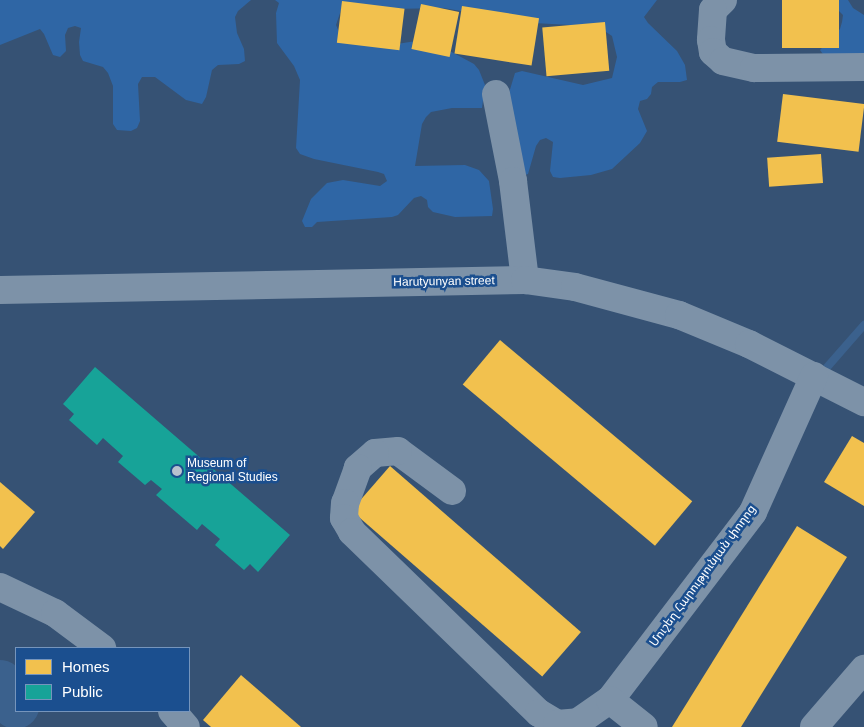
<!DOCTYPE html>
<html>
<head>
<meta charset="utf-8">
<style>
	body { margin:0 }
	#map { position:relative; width:864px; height:727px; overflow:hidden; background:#365274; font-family:Arial,"Noto Sans Armenian",sans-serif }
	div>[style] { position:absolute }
	.green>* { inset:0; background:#2f66a5 }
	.homes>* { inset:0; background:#f2c14e; transform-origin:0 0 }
	.public>* { inset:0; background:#17a398 }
	.stream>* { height:8px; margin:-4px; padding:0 4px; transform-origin:4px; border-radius:4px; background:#3b618d }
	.river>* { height:48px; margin:-24px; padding:0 24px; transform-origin:24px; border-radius:24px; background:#3b618d }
	.minor>* { height:28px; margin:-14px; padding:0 14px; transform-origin:14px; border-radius:14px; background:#7d92a8 }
	.dots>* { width:14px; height:14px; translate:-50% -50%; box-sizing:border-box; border:2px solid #1b4f8f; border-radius:50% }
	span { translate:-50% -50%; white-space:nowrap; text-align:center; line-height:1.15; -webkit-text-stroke:5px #1b4f8f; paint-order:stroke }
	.street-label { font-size:12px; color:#fff }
	.poi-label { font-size:12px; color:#fff }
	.left { translate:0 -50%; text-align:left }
	.legend { position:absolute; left:15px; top:647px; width:175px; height:65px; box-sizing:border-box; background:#1b4f8f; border:1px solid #7695bc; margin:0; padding:6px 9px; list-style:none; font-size:15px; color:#fff }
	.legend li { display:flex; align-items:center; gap:10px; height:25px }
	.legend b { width:25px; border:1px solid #7695bc }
</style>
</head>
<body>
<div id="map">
	<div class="green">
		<i style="clip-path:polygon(0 0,251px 0,238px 11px,235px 17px,237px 33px,244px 49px,245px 61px,239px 64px,218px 65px,212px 70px,206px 97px,202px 104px,186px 100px,155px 77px,142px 77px,138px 84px,140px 121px,137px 128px,131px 131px,117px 130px,113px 124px,113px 86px,108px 73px,103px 67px,83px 61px,80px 55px,79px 42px,81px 28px,75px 26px,68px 28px,65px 35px,66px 51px,60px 57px,53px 55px,44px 34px,40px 29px,0 45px)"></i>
		<i style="clip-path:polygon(275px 0,657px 0,644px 17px,648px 23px,677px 51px,685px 65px,687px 80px,680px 82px,658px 82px,652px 87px,651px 94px,647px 99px,640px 101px,638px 109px,647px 131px,640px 143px,612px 169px,591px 175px,560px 178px,553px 177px,550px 171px,553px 142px,546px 138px,540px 140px,536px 146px,528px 174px,522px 176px,508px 96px,515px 73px,522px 71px,583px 85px,612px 78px,617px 57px,612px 36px,606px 32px,570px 25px,534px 23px,443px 8px,341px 10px,336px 25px,342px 39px,397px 44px,416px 41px,448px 50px,474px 64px,479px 70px,485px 85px,482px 108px,452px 108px,431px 112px,426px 117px,422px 124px,415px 166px,465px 165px,479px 170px,489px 181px,493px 209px,492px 216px,455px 217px,433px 212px,428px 207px,427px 200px,421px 196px,414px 198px,398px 215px,392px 217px,317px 222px,312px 227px,305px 227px,302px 221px,311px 199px,327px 183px,343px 180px,380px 186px,387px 181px,384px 174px,378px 172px,314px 159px,300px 154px,296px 148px,300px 80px,294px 66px,277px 43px,276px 13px,279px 3px)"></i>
		<i style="clip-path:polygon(828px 0,848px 0,853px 8px,864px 15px,864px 56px,825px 57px,820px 50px,840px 29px,842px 22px,843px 15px)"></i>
	</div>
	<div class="homes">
		<i style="left:782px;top:0;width:57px;height:48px"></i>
		<i style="left:342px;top:1px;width:63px;height:42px;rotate:7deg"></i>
		<i style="left:421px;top:4px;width:39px;height:46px;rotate:12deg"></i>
		<i style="left:462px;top:6px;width:78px;height:48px;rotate:9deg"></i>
		<i style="left:605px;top:22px;width:49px;height:63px;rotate:85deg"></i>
		<i style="left:783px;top:94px;width:82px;height:48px;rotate:7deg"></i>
		<i style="left:821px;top:154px;width:29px;height:54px;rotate:86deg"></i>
		<i style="left:500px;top:340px;width:251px;height:58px;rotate:40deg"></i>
		<i style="clip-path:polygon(852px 436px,864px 443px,864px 506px,824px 482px)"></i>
		<i style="left:390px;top:466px;width:253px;height:59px;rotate:41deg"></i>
		<i style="clip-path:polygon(0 482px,35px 512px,3px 549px,0 546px)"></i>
		<i style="clip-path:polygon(797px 526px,847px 557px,741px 727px,672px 727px)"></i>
		<i style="clip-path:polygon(241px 675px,301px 727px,211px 727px,203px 720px)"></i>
	</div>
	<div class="public">
		<i style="clip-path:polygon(95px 367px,290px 535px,258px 572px,250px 564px,244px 570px,215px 545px,220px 539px,202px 524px,197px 530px,156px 495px,162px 489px,151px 480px,145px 485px,118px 462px,123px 456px,103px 438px,97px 445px,69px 420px,74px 414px,63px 404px)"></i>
	</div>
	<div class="stream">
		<i style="left:822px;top:373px;width:64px;rotate:-48.8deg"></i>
	</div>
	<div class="river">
		<i style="left:0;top:684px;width:26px;rotate:53deg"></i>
	</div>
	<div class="minor">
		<i style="left:723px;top:0;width:14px;rotate:135deg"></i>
		<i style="left:713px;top:10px;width:30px;rotate:94deg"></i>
		<i style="left:711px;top:40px;width:12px;rotate:81deg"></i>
		<i style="left:713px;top:52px;width:13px;rotate:42deg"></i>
		<i style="left:723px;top:61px;width:32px;rotate:13deg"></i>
		<i style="left:754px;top:68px;width:110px;rotate:-0.5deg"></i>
		<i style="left:496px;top:94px;width:89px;rotate:78.9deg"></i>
		<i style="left:513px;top:181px;width:100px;rotate:83.1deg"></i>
		<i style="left:0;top:290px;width:525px;rotate:-1.09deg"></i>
		<i style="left:525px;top:280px;width:50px;rotate:8deg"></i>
		<i style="left:575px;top:287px;width:108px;rotate:15.1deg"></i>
		<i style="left:679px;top:315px;width:76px;rotate:22.5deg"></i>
		<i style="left:749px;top:344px;width:129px;rotate:26.8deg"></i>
		<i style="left:452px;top:491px;width:67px;rotate:-143.5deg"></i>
		<i style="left:398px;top:451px;width:23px;rotate:175deg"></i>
		<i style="left:375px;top:453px;width:23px;rotate:139deg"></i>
		<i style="left:358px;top:468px;width:37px;rotate:110deg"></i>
		<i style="left:345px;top:503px;width:15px;rotate:94deg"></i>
		<i style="left:344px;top:518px;width:16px;rotate:60deg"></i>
		<i style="left:352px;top:532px;width:260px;rotate:44.1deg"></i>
		<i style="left:539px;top:713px;width:21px;rotate:31deg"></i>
		<i style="left:557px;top:724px;width:21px;rotate:-5deg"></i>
		<i style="left:578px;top:722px;width:39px;rotate:-35deg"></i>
		<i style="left:610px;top:700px;width:236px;rotate:-52.7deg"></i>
		<i style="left:753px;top:512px;width:149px;rotate:-65.8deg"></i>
		<i style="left:0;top:587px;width:61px;rotate:25.3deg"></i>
		<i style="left:55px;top:613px;width:59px;rotate:36.7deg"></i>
		<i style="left:610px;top:700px;width:43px;rotate:38.5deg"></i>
		<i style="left:172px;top:711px;width:21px;rotate:49deg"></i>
		<i style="left:814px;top:727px;width:77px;rotate:-49.2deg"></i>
	</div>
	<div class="dots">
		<i style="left:177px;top:471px;background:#b9c2ce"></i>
	</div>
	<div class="street-label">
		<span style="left:444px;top:282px;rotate:-1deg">Harutyunyan street</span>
		<span style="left:703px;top:576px;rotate:-54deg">Մուշեղ Հարությունյան փողոց</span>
	</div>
	<div class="poi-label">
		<span class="left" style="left:187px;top:471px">Museum of<br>Regional Studies</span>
	</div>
	<ul class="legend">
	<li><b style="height:14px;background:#f2c14e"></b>Homes</li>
	<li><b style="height:14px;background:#17a398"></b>Public</li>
	</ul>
</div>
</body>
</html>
